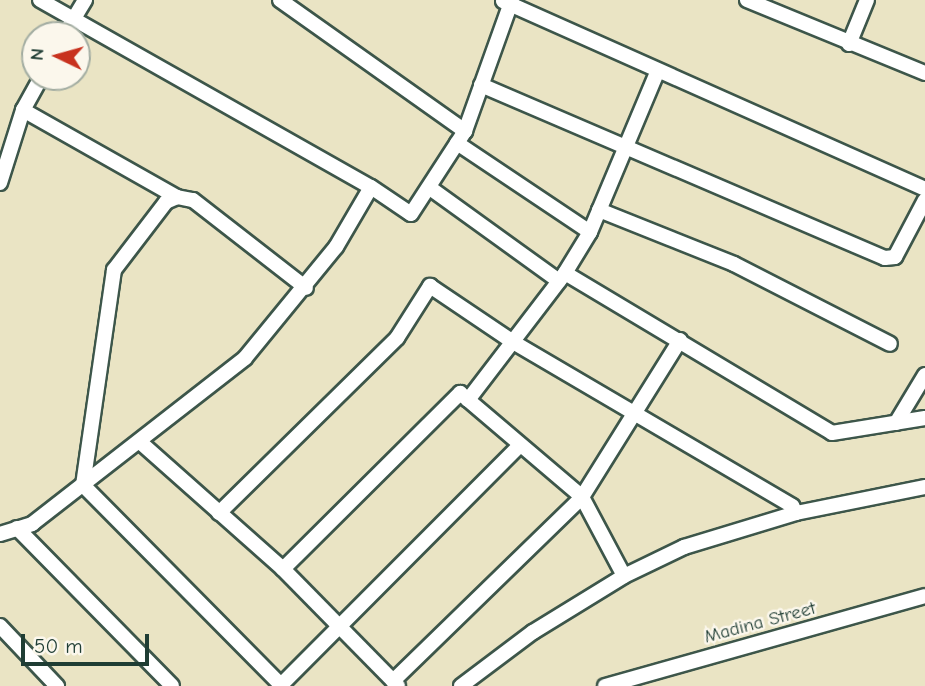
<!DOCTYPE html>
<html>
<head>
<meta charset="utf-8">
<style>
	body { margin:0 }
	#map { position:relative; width:925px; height:686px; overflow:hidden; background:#eae4c4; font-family:"Comic Neue",sans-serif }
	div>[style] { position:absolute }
	.roads { filter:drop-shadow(2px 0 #3d564a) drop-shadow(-2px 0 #3d564a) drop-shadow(0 2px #3d564a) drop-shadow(0 -2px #3d564a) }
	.minor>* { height:14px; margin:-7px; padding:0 7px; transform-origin:7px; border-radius:7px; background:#fff }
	span { translate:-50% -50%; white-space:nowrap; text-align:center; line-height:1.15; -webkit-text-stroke:5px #fbf7ec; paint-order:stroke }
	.street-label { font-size:19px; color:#1f3d34 }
	.north { position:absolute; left:21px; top:21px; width:70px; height:70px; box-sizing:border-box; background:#fbf7ec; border:2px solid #a3ada2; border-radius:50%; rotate:275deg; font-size:19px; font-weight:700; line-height:28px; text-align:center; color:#1f3d34 }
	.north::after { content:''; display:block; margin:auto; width:24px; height:32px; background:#c8321e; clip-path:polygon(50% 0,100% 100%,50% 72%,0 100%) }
	.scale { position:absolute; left:21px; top:634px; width:128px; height:32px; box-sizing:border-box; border:4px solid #1f3d34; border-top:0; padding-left:9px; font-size:21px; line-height:24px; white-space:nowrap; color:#1f3d34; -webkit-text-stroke:5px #fbf7ec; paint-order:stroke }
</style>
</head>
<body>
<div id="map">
	<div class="roads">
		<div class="minor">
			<i style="left:40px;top:0;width:380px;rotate:29.5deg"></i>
			<i style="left:371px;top:187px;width:48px;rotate:34deg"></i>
			<i style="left:411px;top:214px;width:99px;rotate:-57deg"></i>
			<i style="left:465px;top:131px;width:139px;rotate:-70.3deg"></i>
			<i style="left:280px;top:0;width:227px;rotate:35.3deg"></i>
			<i style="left:747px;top:0;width:192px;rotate:22.3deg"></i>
			<i style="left:503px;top:1px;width:462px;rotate:24deg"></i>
			<i style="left:64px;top:35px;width:41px;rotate:-59deg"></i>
			<i style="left:849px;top:44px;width:48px;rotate:-67.8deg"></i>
			<i style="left:481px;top:85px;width:439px;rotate:23.2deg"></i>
			<i style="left:885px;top:258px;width:10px;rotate:-6deg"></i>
			<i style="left:895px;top:257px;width:64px;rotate:-62.2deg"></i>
			<i style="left:23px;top:110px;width:177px;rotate:29.5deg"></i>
			<i style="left:177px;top:197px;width:16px;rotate:11deg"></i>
			<i style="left:193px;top:200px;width:143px;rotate:37.9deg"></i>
			<i style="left:457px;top:143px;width:160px;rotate:33.8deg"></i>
			<i style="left:0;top:183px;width:77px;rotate:-72.5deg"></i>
			<i style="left:23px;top:110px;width:38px;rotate:-61deg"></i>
			<i style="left:430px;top:188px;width:159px;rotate:35.8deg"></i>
			<i style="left:177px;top:197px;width:12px;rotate:156deg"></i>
			<i style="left:166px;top:202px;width:86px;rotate:127.4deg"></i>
			<i style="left:114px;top:270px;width:217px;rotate:98.2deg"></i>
			<i style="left:83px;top:485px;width:283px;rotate:45.3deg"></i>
			<i style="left:599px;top:210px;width:145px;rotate:21.8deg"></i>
			<i style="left:734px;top:264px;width:175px;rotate:27.1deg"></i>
			<i style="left:565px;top:273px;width:311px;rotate:30.9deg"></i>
			<i style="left:832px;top:433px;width:94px;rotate:-9.2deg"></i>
			<i style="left:468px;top:400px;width:160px;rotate:-52.6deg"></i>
			<i style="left:565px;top:273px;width:48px;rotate:-58.6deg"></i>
			<i style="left:590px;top:232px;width:173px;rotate:-67.2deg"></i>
			<i style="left:896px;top:423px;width:56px;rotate:-58.9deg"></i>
			<i style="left:140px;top:442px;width:191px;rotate:41.6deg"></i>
			<i style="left:283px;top:569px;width:164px;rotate:45.5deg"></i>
			<i style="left:219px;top:513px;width:250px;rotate:-44.5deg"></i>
			<i style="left:397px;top:338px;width:62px;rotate:-57.6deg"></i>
			<i style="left:430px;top:286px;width:100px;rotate:34deg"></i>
			<i style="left:513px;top:342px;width:324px;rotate:30.4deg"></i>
			<i style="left:792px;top:506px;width:8px;rotate:60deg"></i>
			<i style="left:17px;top:528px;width:221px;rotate:45.5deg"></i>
			<i style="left:0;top:534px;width:34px;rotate:-17deg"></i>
			<i style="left:32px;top:524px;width:270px;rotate:-37.9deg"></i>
			<i style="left:245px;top:358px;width:144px;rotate:-50.7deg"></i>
			<i style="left:336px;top:247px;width:69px;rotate:-59.7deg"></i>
			<i style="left:283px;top:569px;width:250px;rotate:-44.8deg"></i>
			<i style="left:460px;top:393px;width:160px;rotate:40.4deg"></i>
			<i style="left:582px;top:497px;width:89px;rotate:62deg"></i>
			<i style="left:0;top:626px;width:83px;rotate:46.5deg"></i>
			<i style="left:393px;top:681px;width:264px;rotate:-44.2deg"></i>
			<i style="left:582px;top:497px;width:185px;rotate:-58deg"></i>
			<i style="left:280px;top:686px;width:339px;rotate:-45.1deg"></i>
			<i style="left:461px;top:686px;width:90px;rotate:-36.9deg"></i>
			<i style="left:533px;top:632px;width:107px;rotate:-31.6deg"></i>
			<i style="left:624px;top:576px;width:67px;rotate:-25.8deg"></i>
			<i style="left:684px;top:547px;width:117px;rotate:-16.9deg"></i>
			<i style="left:796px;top:513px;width:132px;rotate:-11.4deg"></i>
			<i style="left:605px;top:686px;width:332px;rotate:-15.7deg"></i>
		</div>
	</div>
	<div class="street-label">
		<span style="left:760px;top:623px;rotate:-15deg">Madina Street</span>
	</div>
	<div class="north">N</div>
	<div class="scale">50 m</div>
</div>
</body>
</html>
